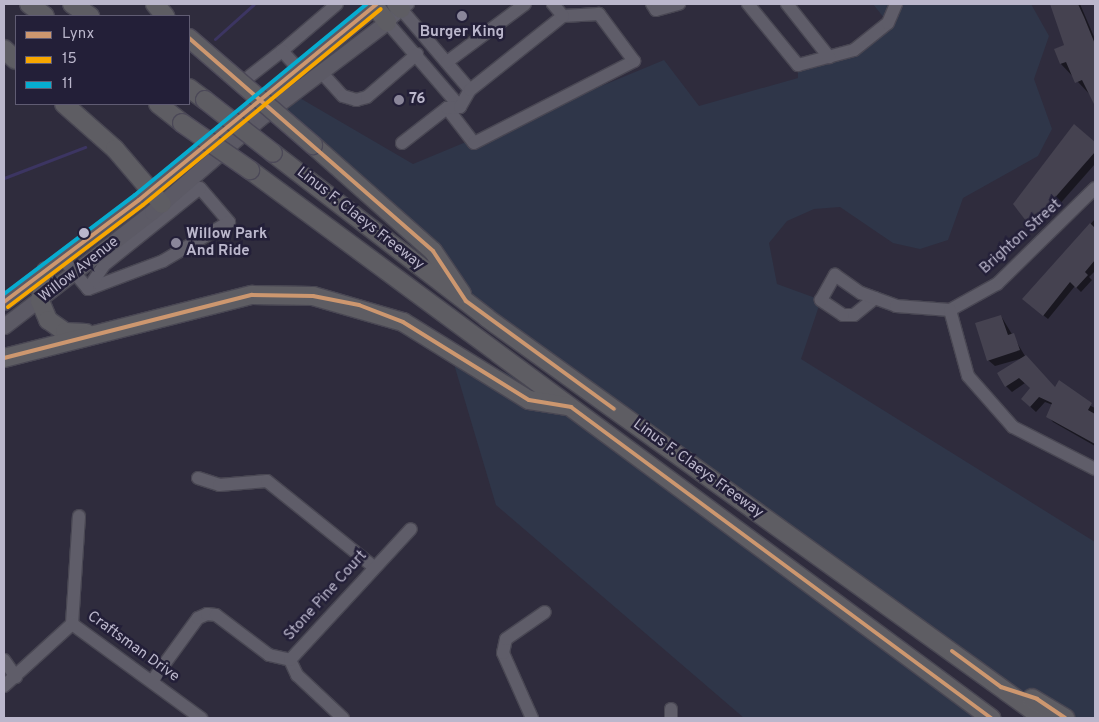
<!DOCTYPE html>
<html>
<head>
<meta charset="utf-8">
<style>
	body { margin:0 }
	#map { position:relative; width:1099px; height:722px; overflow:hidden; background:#2f2c3d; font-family:Overpass,sans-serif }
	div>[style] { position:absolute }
	.green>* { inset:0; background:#2f3649 }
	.shadow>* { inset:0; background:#0007 }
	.stream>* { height:3px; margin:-1.5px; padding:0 1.5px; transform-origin:1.5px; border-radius:1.5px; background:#3c3562 }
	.building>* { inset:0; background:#454250 }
	.roads { filter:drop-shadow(1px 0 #494753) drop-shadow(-1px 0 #494753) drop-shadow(0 1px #494753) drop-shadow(0 -1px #494753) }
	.minor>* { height:12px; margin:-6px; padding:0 6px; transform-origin:6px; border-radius:6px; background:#5f5d69 }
	.major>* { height:15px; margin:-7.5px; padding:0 7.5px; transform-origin:7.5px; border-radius:7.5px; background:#5c5a65 }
	.highway>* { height:18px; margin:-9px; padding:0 9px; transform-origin:9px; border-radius:9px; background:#5e5d63 }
	.bridges { filter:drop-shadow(1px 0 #4c4958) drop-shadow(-1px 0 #4c4958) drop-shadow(0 1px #4c4958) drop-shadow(0 -1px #4c4958) }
	.highway-bridge>* { height:18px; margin:-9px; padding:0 9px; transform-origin:9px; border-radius:9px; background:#5e5d63 }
	.bus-1>* { height:4px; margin:-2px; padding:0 2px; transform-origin:2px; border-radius:2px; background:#cd976f }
	.bus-2>* { height:4px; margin:-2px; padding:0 2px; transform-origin:2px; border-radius:2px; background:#f7a600 }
	.bus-3>* { height:4px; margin:-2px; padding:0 2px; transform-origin:2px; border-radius:2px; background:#06acd0 }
	.dots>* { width:14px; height:14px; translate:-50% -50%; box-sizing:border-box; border:2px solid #231f38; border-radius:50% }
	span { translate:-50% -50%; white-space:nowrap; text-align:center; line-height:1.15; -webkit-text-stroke:5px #231f38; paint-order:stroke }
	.poi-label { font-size:15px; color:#bbb7cc; font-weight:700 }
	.left { translate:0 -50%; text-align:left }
	.street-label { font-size:15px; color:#bbb7cc }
	.frame { position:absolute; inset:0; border:5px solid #bbb7cc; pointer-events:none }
	.legend { position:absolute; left:15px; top:15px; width:175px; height:90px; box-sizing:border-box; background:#231f38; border:1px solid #605c73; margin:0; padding:6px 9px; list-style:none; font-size:15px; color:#bbb7cc }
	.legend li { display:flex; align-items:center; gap:10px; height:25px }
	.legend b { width:25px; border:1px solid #605c73 }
</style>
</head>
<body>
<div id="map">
	<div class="green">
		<i style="clip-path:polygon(873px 4px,1031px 4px,1049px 36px,1034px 79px,1052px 129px,1038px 156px,963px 198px,948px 240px,920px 249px,893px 243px,840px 207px,814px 209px,787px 221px,769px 243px,777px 284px,821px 300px,801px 359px,1095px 542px,1095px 718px,1065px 718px,1001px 687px,487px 318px,449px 272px,271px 110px,293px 94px,413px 164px,664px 60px,699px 106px,798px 78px,798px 65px,854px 50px,888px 23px)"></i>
		<i style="clip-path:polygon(448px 344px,574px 407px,989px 718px,744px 718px,496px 505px)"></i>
	</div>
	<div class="shadow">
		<i style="clip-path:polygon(1051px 4px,1080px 4px,1095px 39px,1095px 100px,1061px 64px,1055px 49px,1065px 45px)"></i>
		<i style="clip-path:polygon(1074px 126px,1095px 143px,1095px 164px,1036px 231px,1030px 225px)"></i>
		<i style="clip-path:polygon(1095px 219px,1095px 271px,1089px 277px,1092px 280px,1081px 292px,1075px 286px,1048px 319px,1023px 299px)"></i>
		<i style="clip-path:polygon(1001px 316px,1025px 356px,1056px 389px,1095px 408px,1095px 446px,1053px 422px,1048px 416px,1053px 405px,1045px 402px,1036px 412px,1022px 399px,1032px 389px,1025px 383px,1012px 392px,1006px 386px,1023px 358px,995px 366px,988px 360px)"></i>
	</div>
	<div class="stream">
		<i style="left:215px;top:39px;width:52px;rotate:-41.9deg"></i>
		<i style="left:4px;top:178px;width:87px;rotate:-20.9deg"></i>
	</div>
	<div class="building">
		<i style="clip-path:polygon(1050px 4px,1078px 4px,1084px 17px,1095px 44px,1095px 106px,1082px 80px,1075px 83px,1066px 62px,1060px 64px,1054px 49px,1064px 45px)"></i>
		<i style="clip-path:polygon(1074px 124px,1095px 142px,1095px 152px,1030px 226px,1013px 204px)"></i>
		<i style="clip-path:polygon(1090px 223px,1095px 228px,1095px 260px,1085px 272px,1088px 275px,1076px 288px,1070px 282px,1043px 316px,1022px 299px)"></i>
		<i style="clip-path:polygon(1001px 315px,1008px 335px,1014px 333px,1020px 350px,987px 361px,975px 323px)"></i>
		<i style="clip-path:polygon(1026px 355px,1055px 387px,1059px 380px,1092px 403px,1088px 410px,1095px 414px,1095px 444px,1046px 417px,1052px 403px,1039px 397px,1030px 407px,1021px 399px,1030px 388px,1019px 378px,1005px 387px,997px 373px)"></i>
	</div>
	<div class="roads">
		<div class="minor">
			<i style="left:408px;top:4px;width:28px;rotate:139deg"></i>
			<i style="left:387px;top:22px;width:112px;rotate:49.3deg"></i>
			<i style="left:652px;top:4px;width:7px;rotate:56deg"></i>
			<i style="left:656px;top:10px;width:24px;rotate:-15deg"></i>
			<i style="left:748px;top:4px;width:79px;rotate:50.7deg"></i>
			<i style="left:798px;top:65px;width:58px;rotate:-15deg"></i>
			<i style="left:854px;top:50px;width:43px;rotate:-38.5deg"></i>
			<i style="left:888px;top:23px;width:21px;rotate:-67deg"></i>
			<i style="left:787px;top:4px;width:68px;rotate:51.6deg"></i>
			<i style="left:401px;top:9px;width:106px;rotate:49.6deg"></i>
			<i style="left:282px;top:51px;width:72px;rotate:-40.5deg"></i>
			<i style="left:447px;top:62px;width:97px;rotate:-36.6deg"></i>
			<i style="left:322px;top:73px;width:31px;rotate:48deg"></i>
			<i style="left:343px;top:96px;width:14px;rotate:17deg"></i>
			<i style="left:356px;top:100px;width:11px;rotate:-15deg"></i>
			<i style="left:367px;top:97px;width:66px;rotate:-40.7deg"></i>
			<i style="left:250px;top:76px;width:41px;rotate:-38deg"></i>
			<i style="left:282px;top:51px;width:25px;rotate:47deg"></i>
			<i style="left:447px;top:108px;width:44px;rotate:52.4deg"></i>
			<i style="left:474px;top:143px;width:180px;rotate:-27.1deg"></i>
			<i style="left:634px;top:61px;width:59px;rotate:-126.7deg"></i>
			<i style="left:599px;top:14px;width:36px;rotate:177deg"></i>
			<i style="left:402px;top:143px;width:57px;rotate:-37.9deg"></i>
			<i style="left:447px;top:108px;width:13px;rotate:-4deg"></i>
			<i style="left:460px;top:107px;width:20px;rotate:-60deg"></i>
			<i style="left:470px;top:90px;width:119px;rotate:-38.5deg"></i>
			<i style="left:563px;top:16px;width:16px;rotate:-130deg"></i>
			<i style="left:200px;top:188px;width:45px;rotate:49.5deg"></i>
			<i style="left:229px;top:222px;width:77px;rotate:149.4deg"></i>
			<i style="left:163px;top:261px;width:80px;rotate:159.5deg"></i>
			<i style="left:88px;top:289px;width:29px;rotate:-56deg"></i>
			<i style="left:104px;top:265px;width:123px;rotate:-38.7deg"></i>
			<i style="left:63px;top:259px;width:39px;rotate:50deg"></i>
			<i style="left:875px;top:298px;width:27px;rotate:141deg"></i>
			<i style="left:854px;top:315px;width:11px;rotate:180deg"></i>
			<i style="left:843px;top:315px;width:27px;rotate:-146deg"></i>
			<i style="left:821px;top:300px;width:29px;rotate:-61deg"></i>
			<i style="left:835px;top:275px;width:32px;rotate:35deg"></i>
			<i style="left:861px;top:293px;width:37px;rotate:20deg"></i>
			<i style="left:896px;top:306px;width:54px;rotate:4.2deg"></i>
			<i style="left:950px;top:310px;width:54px;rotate:-29deg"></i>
			<i style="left:997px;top:284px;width:137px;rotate:-44.4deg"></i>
			<i style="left:950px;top:310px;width:68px;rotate:74.7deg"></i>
			<i style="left:968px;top:376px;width:68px;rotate:48.6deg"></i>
			<i style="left:1013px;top:427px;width:92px;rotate:27.1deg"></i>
			<i style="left:198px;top:478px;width:22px;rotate:18deg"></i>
			<i style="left:219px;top:485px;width:48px;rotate:-4.8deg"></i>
			<i style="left:267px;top:481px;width:137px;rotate:38.8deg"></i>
			<i style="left:72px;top:624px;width:108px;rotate:-86.3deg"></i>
			<i style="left:4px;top:660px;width:21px;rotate:55deg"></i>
			<i style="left:290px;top:660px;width:17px;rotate:65deg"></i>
			<i style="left:297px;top:675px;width:63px;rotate:43.1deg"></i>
			<i style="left:152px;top:681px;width:78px;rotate:-53.9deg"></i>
			<i style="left:198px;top:618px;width:10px;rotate:-24deg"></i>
			<i style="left:207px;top:614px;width:9px;rotate:6deg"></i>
			<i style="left:216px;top:615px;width:66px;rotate:37deg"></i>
			<i style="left:269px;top:655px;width:22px;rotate:13deg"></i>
			<i style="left:290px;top:660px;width:178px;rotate:-47.3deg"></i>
			<i style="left:4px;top:686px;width:92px;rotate:-42.4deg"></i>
			<i style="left:72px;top:624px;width:160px;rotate:36.1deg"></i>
			<i style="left:671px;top:709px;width:9px;rotate:90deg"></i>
			<i style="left:532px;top:718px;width:71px;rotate:-114deg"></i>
			<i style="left:503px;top:653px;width:14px;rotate:-78deg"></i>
			<i style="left:506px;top:639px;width:47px;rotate:-34.7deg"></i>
		</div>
		<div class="major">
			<i style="left:4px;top:302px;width:169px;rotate:-37.1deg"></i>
			<i style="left:139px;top:200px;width:306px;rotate:-39.4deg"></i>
			<i style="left:4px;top:326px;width:187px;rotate:-37.6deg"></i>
			<i style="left:152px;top:212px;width:143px;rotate:-41deg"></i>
			<i style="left:260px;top:118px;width:159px;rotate:-37.1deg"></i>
		</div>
		<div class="highway">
			<i style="left:29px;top:4px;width:20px;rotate:37deg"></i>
			<i style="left:72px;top:4px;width:22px;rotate:34deg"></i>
			<i style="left:155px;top:4px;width:16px;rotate:50deg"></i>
			<i style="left:373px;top:4px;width:23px;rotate:52deg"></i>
			<i style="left:396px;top:4px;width:7px;rotate:45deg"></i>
			<i style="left:4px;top:49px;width:16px;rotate:43deg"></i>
			<i style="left:189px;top:88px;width:20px;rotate:37deg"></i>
			<i style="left:64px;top:104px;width:68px;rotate:41.4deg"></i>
			<i style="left:115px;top:149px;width:72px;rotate:49.5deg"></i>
			<i style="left:158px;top:104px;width:31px;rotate:38deg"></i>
			<i style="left:313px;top:145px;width:160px;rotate:41.5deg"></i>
			<i style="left:433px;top:251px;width:52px;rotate:56deg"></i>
			<i style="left:273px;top:153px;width:270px;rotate:37.6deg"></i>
			<i style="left:487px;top:318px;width:685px;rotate:35.73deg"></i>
			<i style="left:250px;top:170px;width:922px;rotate:36.48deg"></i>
			<i style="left:46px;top:271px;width:31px;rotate:101deg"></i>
			<i style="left:40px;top:301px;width:21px;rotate:67deg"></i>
			<i style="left:48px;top:320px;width:21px;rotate:35deg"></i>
			<i style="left:65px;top:332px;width:21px;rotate:3deg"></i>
			<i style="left:4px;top:358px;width:256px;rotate:-14.3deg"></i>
			<i style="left:252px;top:295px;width:61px;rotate:0.9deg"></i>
			<i style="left:313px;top:296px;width:94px;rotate:16.1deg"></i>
			<i style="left:403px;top:322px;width:148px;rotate:31.8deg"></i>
			<i style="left:529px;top:400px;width:39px;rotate:9deg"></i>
			<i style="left:1032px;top:698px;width:39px;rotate:31deg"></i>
		</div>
	</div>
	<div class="bridges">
		<div class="highway-bridge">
			<i style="left:189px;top:38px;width:164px;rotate:40.8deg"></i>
			<i style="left:205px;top:100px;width:86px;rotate:37.9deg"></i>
			<i style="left:182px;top:123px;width:83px;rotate:34.7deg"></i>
		</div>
	</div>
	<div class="bus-1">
		<i style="left:189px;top:38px;width:324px;rotate:41.1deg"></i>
		<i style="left:433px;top:251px;width:60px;rotate:56.6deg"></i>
		<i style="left:466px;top:301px;width:183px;rotate:36.1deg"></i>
		<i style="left:4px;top:302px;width:169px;rotate:-37.1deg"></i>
		<i style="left:139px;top:200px;width:308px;rotate:-39.5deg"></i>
		<i style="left:4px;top:358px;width:256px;rotate:-14.3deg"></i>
		<i style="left:252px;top:295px;width:61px;rotate:0.9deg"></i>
		<i style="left:313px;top:296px;width:47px;rotate:11.1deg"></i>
		<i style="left:359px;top:305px;width:47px;rotate:21.1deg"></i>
		<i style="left:403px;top:322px;width:148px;rotate:31.8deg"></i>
		<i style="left:529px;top:400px;width:43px;rotate:9.5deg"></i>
		<i style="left:571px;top:407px;width:523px;rotate:36.52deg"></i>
		<i style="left:952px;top:651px;width:61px;rotate:36.3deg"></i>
		<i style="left:1001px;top:687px;width:38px;rotate:18deg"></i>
		<i style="left:1037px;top:699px;width:34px;rotate:34deg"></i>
	</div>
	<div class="bus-2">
		<i style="left:8px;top:307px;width:169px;rotate:-37.1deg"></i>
		<i style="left:143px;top:205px;width:308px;rotate:-39.5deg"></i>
	</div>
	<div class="bus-3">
		<i style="left:4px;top:294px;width:164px;rotate:-37.1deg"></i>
		<i style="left:135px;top:195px;width:301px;rotate:-39.5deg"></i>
	</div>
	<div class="dots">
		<i style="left:462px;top:16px;background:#8a869a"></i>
		<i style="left:399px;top:100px;background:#8a869a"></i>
		<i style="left:84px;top:233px;background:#bbb7cc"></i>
		<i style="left:176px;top:243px;background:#8a869a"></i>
	</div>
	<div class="poi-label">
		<span style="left:462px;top:33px">Burger King</span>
		<span class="left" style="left:409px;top:100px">76</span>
		<span class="left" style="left:186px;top:243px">Willow Park<br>And Ride</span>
	</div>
	<div class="street-label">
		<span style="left:360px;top:219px;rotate:38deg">Linus F. Claeys Freeway</span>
		<span style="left:1021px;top:237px;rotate:-42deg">Brighton Street</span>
		<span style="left:79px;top:270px;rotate:-38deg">Willow Avenue</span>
		<span style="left:698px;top:469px;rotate:36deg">Linus F. Claeys Freeway</span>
		<span style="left:326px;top:596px;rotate:-48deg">Stone Pine Court</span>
		<span style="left:133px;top:647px;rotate:36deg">Craftsman Drive</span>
	</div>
	<div class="frame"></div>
	<ul class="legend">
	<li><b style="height:6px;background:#cd976f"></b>Lynx</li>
	<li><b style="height:6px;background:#f7a600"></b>15</li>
	<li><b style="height:6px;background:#06acd0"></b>11</li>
	</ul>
</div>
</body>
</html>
